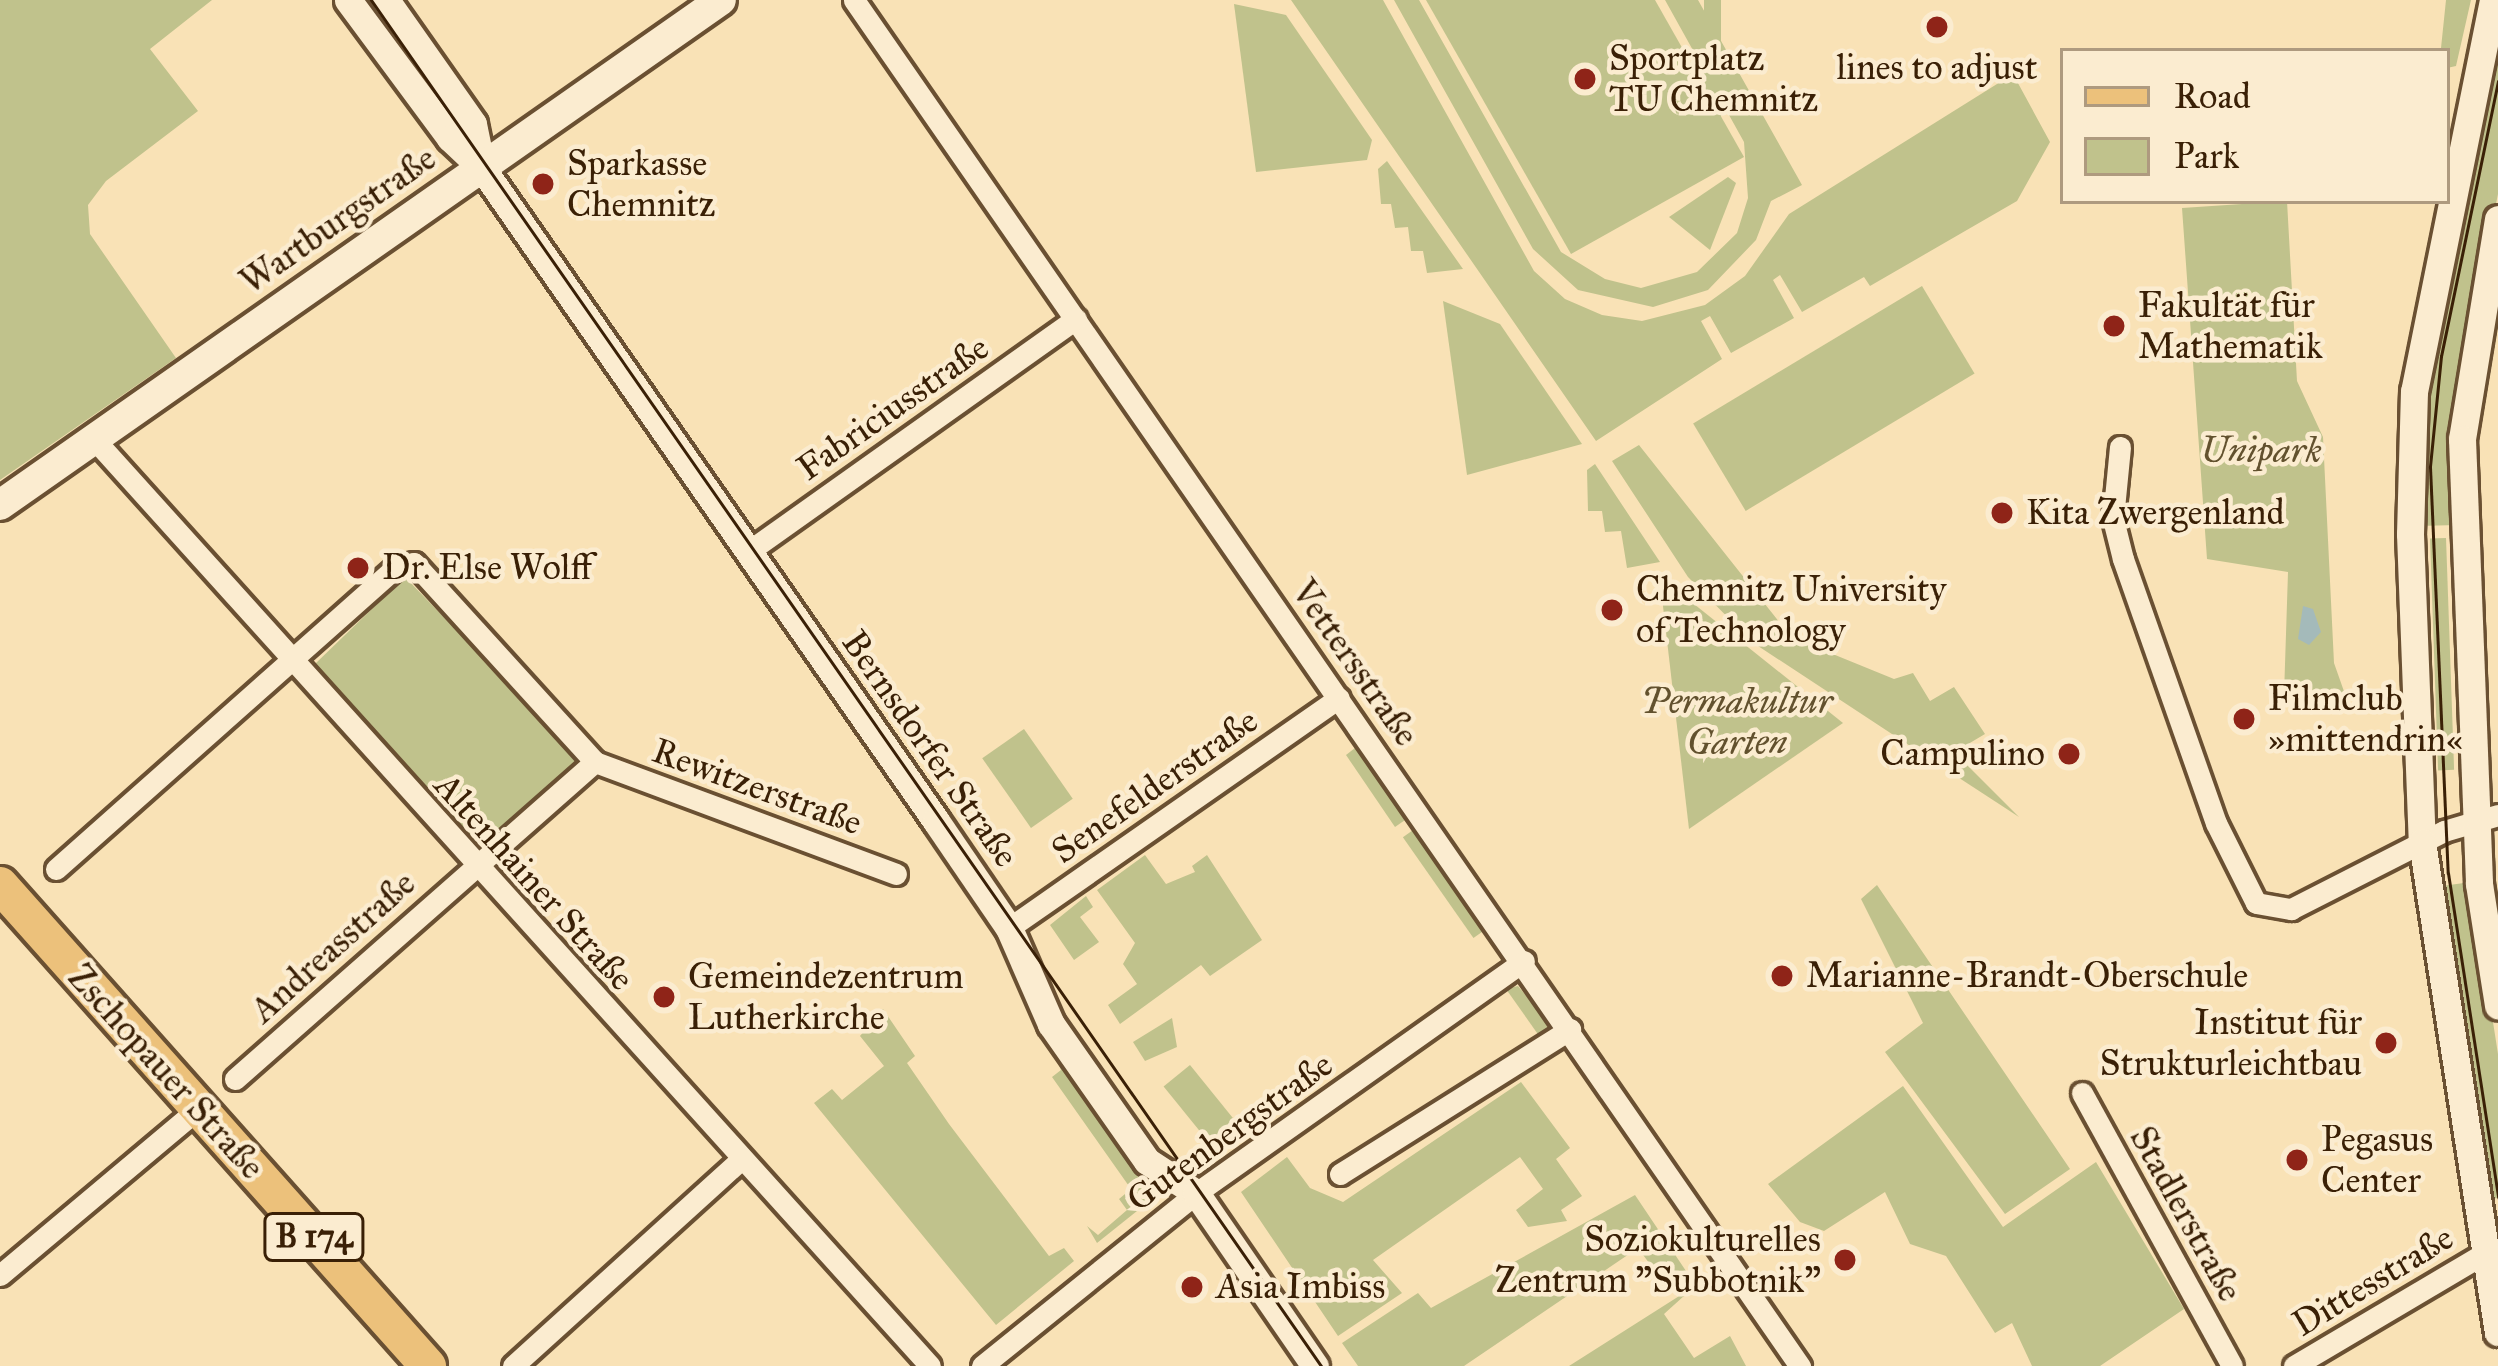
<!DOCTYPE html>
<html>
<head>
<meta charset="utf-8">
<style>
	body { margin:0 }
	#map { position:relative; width:2498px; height:1366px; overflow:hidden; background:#f9e2b6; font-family:"IM FELL Great Primer",serif }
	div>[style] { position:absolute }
	.green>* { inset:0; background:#c0c28c; transform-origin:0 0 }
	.water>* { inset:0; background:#a4baba }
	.roads { filter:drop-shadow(3px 0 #6a5032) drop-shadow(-3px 0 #6a5032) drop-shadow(0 3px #6a5032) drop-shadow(0 -3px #6a5032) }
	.minor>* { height:21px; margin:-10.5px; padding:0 10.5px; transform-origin:10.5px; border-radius:10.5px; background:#fbecd0 }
	.tertiary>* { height:27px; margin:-13.5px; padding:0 13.5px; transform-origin:13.5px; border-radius:13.5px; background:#fbecd0 }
	.secondary>* { height:30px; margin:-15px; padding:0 15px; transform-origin:15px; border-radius:15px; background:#fbecd0 }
	.primary>* { height:36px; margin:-18px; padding:0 18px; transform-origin:18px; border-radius:18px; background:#ecc17b }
	.tram>* { height:3px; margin:-1.5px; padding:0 1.5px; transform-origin:1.5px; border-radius:1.5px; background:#3a2006 }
	.dots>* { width:33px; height:33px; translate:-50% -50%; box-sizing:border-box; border:6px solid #fbecd0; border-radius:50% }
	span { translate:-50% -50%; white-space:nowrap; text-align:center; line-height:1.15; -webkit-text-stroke:9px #fbecd0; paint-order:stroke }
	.shield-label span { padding:3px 9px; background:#fbecd0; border:3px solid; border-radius:9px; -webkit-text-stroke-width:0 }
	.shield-label { font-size:33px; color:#3a2006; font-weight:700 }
	.poi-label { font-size:36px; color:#3a2006 }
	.left { translate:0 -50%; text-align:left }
	.right { translate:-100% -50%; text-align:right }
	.street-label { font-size:36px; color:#3a2006 }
	.park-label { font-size:36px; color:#62512e; font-style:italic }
	.legend { position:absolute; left:2060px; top:48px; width:390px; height:156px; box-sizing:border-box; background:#fbecd0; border:3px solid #ae9a7f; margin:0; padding:15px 21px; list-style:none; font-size:36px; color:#3a2006 }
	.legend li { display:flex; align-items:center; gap:24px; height:60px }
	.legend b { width:60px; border:3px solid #ae9a7f }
</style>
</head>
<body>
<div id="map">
	<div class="green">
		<i style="clip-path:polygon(0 0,212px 0,150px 49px,198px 111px,106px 181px,88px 205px,90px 234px,176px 358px,0 480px)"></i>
		<i style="clip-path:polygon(1291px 0,1383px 0,1534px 271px,1565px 299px,1602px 315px,1642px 321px,1705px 305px,1745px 276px,1789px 214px,2013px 74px,2050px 142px,2017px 201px,1870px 286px,1864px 277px,1802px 312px,1780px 275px,1773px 280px,1794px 318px,1731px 353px,1710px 316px,1701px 321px,1722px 359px,1596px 441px)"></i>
		<i style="clip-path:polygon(1394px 0,1419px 0,1561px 252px,1605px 279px,1641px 288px,1697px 272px,1737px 233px,1748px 198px,1744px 142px,1665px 0,1698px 0,1802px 185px,1771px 201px,1756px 240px,1708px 290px,1653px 307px,1578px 290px,1533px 249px)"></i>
		<i style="clip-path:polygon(1426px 0,1655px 0,1744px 157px,1571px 254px)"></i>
		<i style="left:1704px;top:0;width:17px;height:117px"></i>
		<i style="clip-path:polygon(2446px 0,2471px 0,2456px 66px,2447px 68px,2447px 51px,2426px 51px,2441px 48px)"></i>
		<i style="clip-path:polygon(1234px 4px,1286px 15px,1372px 140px,1367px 160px,1256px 172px)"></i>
		<i style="clip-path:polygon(2498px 15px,2498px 194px,2476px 304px,2458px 525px,2417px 526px,2419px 426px)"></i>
		<i style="clip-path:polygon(1387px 161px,1463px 269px,1427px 273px,1423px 251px,1411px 251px,1408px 227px,1395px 228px,1391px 204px,1381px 204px,1378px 169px)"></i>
		<i style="clip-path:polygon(1728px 177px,1736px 183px,1710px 250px,1669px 217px)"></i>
		<i style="clip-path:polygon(2287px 201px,2297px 381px,2323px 437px,2334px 663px,2352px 714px,2284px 695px,2288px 572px,2207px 559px,2182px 208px)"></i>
		<i style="left:1922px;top:286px;width:102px;height:267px;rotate:59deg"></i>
		<i style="clip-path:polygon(1443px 301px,1500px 324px,1582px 444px,1467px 475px)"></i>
		<i style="clip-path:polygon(1639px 445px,1791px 637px,1894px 679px,1913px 673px,1930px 701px,1954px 687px,1985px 734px,1936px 763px,1752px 642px,1688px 577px,1612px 461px)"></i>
		<i style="clip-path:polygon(1595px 464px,1660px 562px,1627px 568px,1621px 531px,1605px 532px,1602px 511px,1588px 511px,1587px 470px)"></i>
		<i style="left:2446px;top:538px;width:232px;height:16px;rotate:88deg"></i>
		<i style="left:405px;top:577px;width:252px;height:132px;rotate:46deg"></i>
		<i style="clip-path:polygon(1669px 584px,1843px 723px,1689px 829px,1661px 589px)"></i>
		<i style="left:1024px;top:729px;width:85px;height:51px;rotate:55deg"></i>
		<i style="clip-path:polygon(1364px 741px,1408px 818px,1395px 827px,1346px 755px)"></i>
		<i style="clip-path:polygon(1964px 762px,2019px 817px,1950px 772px)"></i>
		<i style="left:1416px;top:828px;width:123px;height:16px;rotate:55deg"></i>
		<i style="clip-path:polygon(1145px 855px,1166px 884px,1195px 872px,1192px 866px,1207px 855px,1262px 940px,1210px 976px,1201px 965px,1120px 1024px,1108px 1005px,1137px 984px,1123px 964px,1135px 943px,1097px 890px)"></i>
		<i style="clip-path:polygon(2471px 882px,2498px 1054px,2498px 1198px,2485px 1199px,2435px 887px)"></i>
		<i style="clip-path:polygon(1877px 885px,2070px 1169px,2005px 1214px,1885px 1052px,1923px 1023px,1861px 899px)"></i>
		<i style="clip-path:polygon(1086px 896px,1093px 907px,1080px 917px,1099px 942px,1074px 960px,1050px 925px)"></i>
		<i style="clip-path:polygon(1518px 986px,1556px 1031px,1542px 1040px,1506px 989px)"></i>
		<i style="clip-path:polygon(883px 1009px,915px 1056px,907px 1063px,949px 1124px,1049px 1256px,1064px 1248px,1074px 1261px,996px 1325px,814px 1103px,832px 1089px,842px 1100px,884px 1066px,860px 1036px)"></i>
		<i style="clip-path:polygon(1172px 1018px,1177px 1047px,1145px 1061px,1133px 1042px)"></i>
		<i style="clip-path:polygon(1053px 1052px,1157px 1195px,1097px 1243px,1087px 1226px,1098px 1235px,1127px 1210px,1119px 1199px,1131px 1189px,1052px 1077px,1061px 1070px)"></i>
		<i style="left:1190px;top:1065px;width:80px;height:34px;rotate:51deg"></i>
		<i style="clip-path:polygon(1521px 1082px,1570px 1148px,1556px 1159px,1582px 1196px,1561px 1210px,1567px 1221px,1528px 1227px,1516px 1210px,1543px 1189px,1520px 1157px,1373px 1260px,1402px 1293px,1338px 1336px,1241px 1192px,1287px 1157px,1310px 1188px,1343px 1202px)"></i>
		<i style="clip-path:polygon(1903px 1086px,2003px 1227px,2096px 1162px,2184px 1309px,2100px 1366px,2032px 1366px,2012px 1323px,1995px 1333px,1946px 1256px,1910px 1244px,1885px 1192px,1824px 1231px,1800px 1222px,1768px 1184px)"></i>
		<i style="clip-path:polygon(1635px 1195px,1686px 1271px,1666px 1286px,1638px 1248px,1464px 1366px,1358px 1366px,1342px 1343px,1418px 1293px,1431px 1308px)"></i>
		<i style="clip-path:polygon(1695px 1286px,1664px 1314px,1694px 1358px,1730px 1336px,1746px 1366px,1569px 1366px)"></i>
	</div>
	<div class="water">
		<i style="clip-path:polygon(2303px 606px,2313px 609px,2321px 632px,2309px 645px,2298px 639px)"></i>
	</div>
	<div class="roads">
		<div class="minor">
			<i style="left:854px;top:0;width:1662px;rotate:55.3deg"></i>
			<i style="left:94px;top:439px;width:1248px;rotate:47.95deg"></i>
			<i style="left:2120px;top:447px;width:72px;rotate:95.6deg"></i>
			<i style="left:2113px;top:519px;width:41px;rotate:76deg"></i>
			<i style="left:2123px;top:559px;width:280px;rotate:70.6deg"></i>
			<i style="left:2216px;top:823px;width:89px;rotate:63.4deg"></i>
			<i style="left:2256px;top:903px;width:36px;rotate:10deg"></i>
			<i style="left:2291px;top:909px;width:172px;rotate:-27deg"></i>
			<i style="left:2444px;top:831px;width:56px;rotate:-16.5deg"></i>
			<i style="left:749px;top:551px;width:401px;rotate:-35.4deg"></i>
			<i style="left:56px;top:869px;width:455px;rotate:-41.6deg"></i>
			<i style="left:396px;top:567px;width:18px;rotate:-13deg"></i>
			<i style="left:414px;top:563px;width:269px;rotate:47.7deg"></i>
			<i style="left:595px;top:762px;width:321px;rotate:20.4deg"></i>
			<i style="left:1009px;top:928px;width:402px;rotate:-34.9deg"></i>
			<i style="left:235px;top:1079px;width:480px;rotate:-41.4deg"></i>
			<i style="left:2082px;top:1093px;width:311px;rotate:61.2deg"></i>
			<i style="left:1340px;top:1174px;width:272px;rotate:-32.2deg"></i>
			<i style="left:0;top:1275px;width:260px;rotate:-40deg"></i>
			<i style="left:513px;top:1366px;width:309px;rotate:-42.2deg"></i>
			<i style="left:982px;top:1366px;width:279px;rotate:-38.9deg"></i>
			<i style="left:1199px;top:1191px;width:398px;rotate:-35.3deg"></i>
			<i style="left:2294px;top:1366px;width:222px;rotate:-30.6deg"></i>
		</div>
		<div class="tertiary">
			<i style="left:348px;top:0;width:172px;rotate:53.5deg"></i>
			<i style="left:450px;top:138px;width:44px;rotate:43.2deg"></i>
			<i style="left:482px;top:168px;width:795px;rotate:55.19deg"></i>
			<i style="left:936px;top:821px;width:130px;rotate:55.7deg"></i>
			<i style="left:1009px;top:928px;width:105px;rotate:66.4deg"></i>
			<i style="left:1051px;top:1024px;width:167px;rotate:55deg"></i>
			<i style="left:1147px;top:1161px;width:59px;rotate:33.1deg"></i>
			<i style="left:1196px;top:1193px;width:210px;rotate:55.5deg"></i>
			<i style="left:386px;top:0;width:151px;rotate:54.9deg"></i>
			<i style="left:473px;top:124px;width:45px;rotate:78.4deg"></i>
			<i style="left:2493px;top:0;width:399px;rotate:101.4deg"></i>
			<i style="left:2414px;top:391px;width:143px;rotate:91.6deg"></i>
			<i style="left:2410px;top:534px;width:308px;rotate:87.8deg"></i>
			<i style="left:2422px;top:842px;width:496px;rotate:81.2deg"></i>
			<i style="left:2498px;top:219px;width:223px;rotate:99.3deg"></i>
			<i style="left:2462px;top:439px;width:445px;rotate:87.8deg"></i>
			<i style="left:2479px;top:884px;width:123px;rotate:81.1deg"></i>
		</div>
		<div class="secondary">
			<i style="left:0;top:505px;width:880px;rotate:-35.01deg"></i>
		</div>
		<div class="primary">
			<i style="left:0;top:885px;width:644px;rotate:48.34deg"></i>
		</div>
	</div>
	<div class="tram">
		<i style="left:371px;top:0;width:1664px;rotate:55.18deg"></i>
		<i style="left:2498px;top:81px;width:281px;rotate:101.7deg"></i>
		<i style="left:2441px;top:356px;width:112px;rotate:95.7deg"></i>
		<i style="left:2430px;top:467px;width:406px;rotate:87.5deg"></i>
		<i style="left:2448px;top:873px;width:328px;rotate:81.2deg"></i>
	</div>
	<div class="dots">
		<i style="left:1937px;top:27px;background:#8f2418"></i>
		<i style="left:1585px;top:79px;background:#8f2418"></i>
		<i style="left:543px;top:184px;background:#8f2418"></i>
		<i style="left:2114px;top:326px;background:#8f2418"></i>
		<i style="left:2002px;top:513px;background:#8f2418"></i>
		<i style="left:358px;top:568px;background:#8f2418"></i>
		<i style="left:1612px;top:610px;background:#8f2418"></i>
		<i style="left:2244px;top:719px;background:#8f2418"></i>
		<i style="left:2069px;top:754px;background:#8f2418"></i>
		<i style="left:1782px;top:976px;background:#8f2418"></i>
		<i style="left:664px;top:997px;background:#8f2418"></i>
		<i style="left:2386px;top:1043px;background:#8f2418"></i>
		<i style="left:2297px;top:1160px;background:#8f2418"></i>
		<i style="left:1845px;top:1260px;background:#8f2418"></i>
		<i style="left:1192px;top:1287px;background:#8f2418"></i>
	</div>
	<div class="shield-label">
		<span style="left:314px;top:1237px">B 174</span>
	</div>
	<div class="poi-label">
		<span class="left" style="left:1609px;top:79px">Sportplatz<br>TU Chemnitz</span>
		<span style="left:1937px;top:68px">lines to adjust</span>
		<span class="left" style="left:567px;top:184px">Sparkasse<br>Chemnitz</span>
		<span class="left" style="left:2138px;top:326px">Fakultät für<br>Mathematik</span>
		<span class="left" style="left:2026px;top:513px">Kita Zwergenland</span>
		<span class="left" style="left:382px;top:568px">Dr. Else Wolff</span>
		<span class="left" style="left:1636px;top:610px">Chemnitz University<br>of Technology</span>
		<span class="left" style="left:2268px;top:719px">Filmclub<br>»mittendrin«</span>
		<span class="right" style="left:2045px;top:754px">Campulino</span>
		<span class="left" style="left:688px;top:997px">Gemeindezentrum<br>Lutherkirche</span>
		<span class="left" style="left:1806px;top:976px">Marianne-Brandt-Oberschule</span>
		<span class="right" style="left:2362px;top:1043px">Institut für<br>Strukturleichtbau</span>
		<span class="left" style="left:2321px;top:1160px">Pegasus<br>Center</span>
		<span class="right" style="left:1821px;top:1260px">Soziokulturelles<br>Zentrum "Subbotnik"</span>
		<span class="left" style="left:1216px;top:1287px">Asia Imbiss</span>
	</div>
	<div class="street-label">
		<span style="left:338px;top:220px;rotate:-35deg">Wartburgstraße</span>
		<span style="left:893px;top:408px;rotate:-35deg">Fabriciusstraße</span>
		<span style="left:1355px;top:663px;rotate:55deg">Vettersstraße</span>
		<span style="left:930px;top:749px;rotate:55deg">Bernsdorfer Straße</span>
		<span style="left:1155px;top:786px;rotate:-35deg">Senefelderstraße</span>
		<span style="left:757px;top:787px;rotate:20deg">Rewitzerstraße</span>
		<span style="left:534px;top:882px;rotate:48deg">Altenhainer Straße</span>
		<span style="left:333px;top:947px;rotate:-42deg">Andreasstraße</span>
		<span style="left:166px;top:1072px;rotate:48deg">Zschopauer Straße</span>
		<span style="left:1230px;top:1132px;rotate:-36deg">Gutenbergstraße</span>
		<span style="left:2186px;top:1214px;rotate:61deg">Stadlerstraße</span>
		<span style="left:2373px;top:1281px;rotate:-31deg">Dittesstraße</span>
	</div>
	<div class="park-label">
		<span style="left:2261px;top:451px">Unipark</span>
		<span style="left:1737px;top:722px">Permakultur<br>Garten</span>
	</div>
	<ul class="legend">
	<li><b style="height:15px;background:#ecc17b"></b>Road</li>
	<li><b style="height:33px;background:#c0c28c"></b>Park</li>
	</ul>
</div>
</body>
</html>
